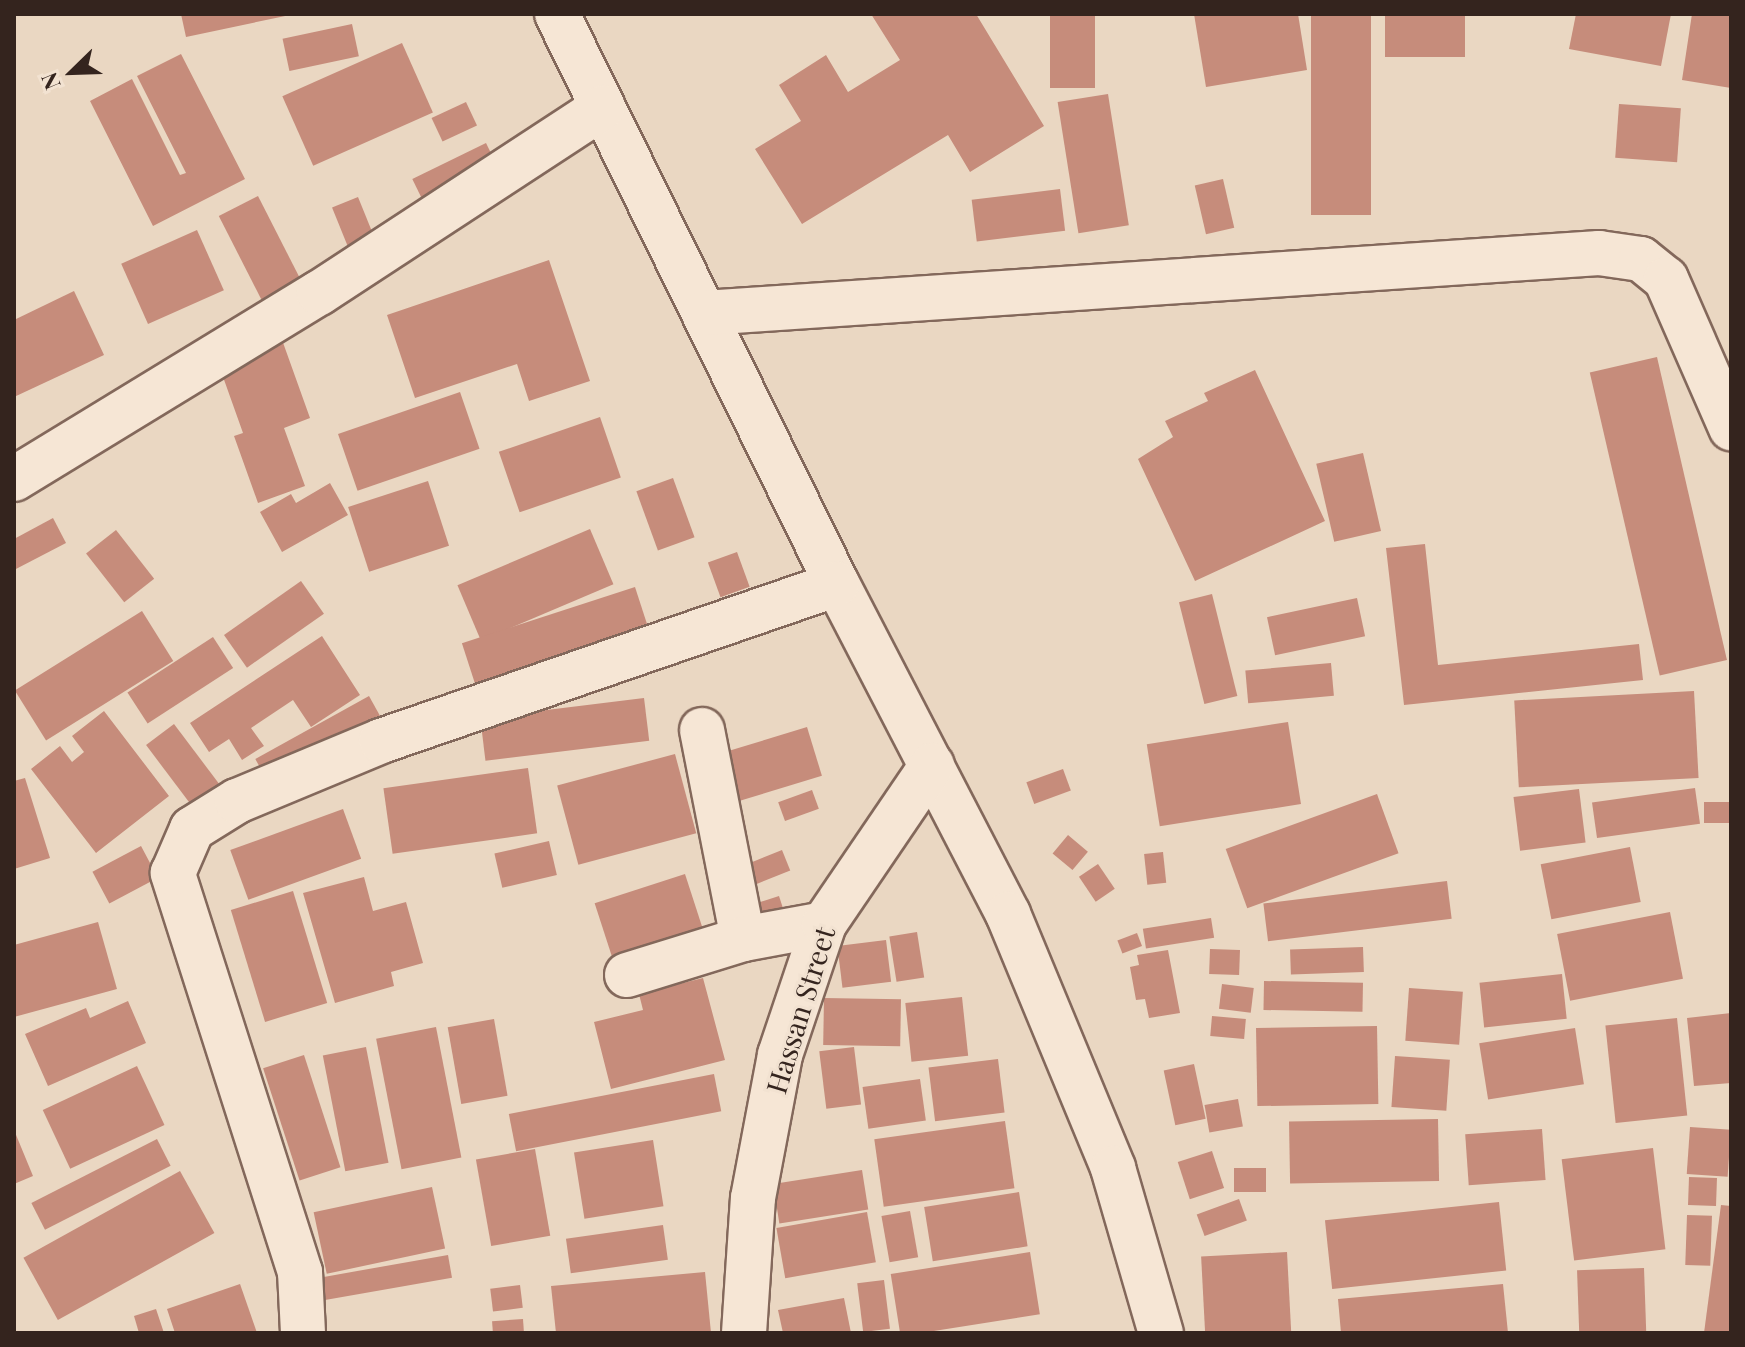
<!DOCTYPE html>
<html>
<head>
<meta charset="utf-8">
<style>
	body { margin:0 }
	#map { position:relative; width:1745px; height:1347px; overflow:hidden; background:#ead7c2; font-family:"Playfair Display",serif }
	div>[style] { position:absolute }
	.building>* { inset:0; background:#c68c7b; transform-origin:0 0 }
	.roads { filter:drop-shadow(2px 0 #83685b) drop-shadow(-2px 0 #83685b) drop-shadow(0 2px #83685b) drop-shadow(0 -2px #83685b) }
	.minor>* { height:44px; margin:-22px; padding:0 22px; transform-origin:22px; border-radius:22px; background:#f6e6d5 }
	span { translate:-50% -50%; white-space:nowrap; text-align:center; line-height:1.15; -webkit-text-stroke:6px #f2e2d1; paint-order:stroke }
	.street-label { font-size:28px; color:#34241e }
	.frame { position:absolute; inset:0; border:16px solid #34241e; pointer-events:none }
	.north { position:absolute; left:32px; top:32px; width:80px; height:80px; -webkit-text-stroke:6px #f2e2d1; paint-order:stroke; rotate:247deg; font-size:22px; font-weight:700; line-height:32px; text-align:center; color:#34241e }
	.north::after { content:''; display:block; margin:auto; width:28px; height:36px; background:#34241e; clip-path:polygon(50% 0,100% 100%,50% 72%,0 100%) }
</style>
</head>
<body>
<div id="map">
	<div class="building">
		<i style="clip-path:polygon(181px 14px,290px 14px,290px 15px,186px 37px)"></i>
		<i style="clip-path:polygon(871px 14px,976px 14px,1044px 126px,970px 172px,948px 135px,802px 224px,755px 149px,801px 121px,779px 85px,826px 55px,848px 92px,900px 60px)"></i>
		<i style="left:1050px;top:14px;width:45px;height:74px"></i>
		<i style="clip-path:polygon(1194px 14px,1298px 14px,1307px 70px,1206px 87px)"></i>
		<i style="left:1311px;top:14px;width:60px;height:201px"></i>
		<i style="left:1385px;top:14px;width:80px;height:43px"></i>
		<i style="clip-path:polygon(1576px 14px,1671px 14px,1661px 66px,1569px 49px)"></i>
		<i style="clip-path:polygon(1692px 14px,1731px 14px,1731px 88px,1682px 80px)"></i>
		<i style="left:352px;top:24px;width:33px;height:71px;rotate:78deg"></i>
		<i style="left:402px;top:43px;width:76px;height:131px;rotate:66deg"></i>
		<i style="clip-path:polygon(181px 54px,245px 179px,153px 226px,90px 101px,132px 79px,180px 175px,186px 173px,137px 76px)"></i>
		<i style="left:1108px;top:94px;width:133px;height:51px;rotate:81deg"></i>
		<i style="left:466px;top:102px;width:26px;height:38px;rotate:65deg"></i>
		<i style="left:1619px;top:104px;width:62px;height:54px;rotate:4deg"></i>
		<i style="left:486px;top:143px;width:32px;height:82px;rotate:64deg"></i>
		<i style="left:1223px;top:179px;width:50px;height:29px;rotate:77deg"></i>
		<i style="left:1060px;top:189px;width:42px;height:89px;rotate:83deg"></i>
		<i style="left:258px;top:196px;width:96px;height:44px;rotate:63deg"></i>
		<i style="left:358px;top:197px;width:43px;height:28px;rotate:68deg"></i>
		<i style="left:197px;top:230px;width:66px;height:83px;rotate:66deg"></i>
		<i style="clip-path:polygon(549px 260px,590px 381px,529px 401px,517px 364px,415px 398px,387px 315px)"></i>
		<i style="clip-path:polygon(74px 291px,104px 355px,14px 397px,14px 320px)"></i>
		<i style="clip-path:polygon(281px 337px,310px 418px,284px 428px,305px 486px,258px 503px,234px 436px,243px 433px,217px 360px)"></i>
		<i style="left:1657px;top:357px;width:311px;height:69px;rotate:77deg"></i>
		<i style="clip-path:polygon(1255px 370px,1325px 521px,1195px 581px,1138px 459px,1173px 437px,1165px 421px,1208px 401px,1204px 393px)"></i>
		<i style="left:460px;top:392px;width:60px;height:129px;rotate:71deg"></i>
		<i style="left:600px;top:417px;width:64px;height:107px;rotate:71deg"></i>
		<i style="left:1363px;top:453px;width:80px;height:48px;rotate:77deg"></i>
		<i style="left:673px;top:478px;width:63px;height:39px;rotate:70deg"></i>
		<i style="left:428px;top:481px;width:68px;height:84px;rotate:72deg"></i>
		<i style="clip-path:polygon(330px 483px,348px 515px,282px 552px,260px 512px,291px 494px,296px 503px)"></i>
		<i style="clip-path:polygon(53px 518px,66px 543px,14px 570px,14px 539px)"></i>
		<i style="left:590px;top:529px;width:60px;height:144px;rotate:67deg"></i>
		<i style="left:116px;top:530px;width:62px;height:38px;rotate:52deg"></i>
		<i style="clip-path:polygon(1425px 544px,1438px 665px,1639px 644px,1643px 680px,1404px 705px,1386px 548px)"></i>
		<i style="left:737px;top:552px;width:37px;height:31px;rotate:70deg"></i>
		<i style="left:301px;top:581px;width:40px;height:94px;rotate:55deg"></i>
		<i style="left:635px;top:587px;width:48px;height:182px;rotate:72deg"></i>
		<i style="left:1212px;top:594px;width:105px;height:34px;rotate:76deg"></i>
		<i style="left:1357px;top:598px;width:39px;height:92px;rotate:78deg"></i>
		<i style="left:142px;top:611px;width:59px;height:150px;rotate:58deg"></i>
		<i style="clip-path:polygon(322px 636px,360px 695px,311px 727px,293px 700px,251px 728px,264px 746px,242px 760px,229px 739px,209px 752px,190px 723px)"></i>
		<i style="left:213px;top:637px;width:37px;height:102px;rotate:57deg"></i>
		<i style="left:1331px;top:663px;width:33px;height:86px;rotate:85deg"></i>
		<i style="left:1694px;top:691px;width:87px;height:180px;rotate:87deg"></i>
		<i style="left:369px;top:696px;width:26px;height:130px;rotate:61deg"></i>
		<i style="left:644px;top:698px;width:43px;height:165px;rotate:83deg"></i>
		<i style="clip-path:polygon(104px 711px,169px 796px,96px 853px,31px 769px,60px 746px,72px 762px,84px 752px,72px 736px)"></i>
		<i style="left:1288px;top:722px;width:83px;height:143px;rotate:81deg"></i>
		<i style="left:174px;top:724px;width:82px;height:35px;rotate:53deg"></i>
		<i style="left:807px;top:727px;width:51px;height:90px;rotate:73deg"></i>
		<i style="left:675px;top:754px;width:82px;height:122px;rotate:75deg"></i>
		<i style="left:528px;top:768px;width:66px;height:146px;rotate:82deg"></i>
		<i style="left:1063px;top:769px;width:23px;height:39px;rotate:70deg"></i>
		<i style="clip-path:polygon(25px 778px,50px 858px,14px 869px,14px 781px)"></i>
		<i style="left:1695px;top:788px;width:36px;height:104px;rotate:82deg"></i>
		<i style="left:1579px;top:789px;width:54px;height:66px;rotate:83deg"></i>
		<i style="left:812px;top:790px;width:20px;height:36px;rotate:70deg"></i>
		<i style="left:1377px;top:794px;width:63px;height:161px;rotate:70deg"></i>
		<i style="left:1731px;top:802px;width:21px;height:27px;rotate:90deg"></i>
		<i style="left:343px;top:809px;width:53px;height:120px;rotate:70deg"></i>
		<i style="left:1068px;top:835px;width:26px;height:24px;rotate:40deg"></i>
		<i style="left:549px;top:841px;width:35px;height:56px;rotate:77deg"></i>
		<i style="left:141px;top:846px;width:36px;height:55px;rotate:62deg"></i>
		<i style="left:1630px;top:847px;width:56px;height:91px;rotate:79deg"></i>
		<i style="left:782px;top:850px;width:22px;height:44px;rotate:68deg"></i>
		<i style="left:1163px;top:852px;width:31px;height:19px;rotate:84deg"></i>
		<i style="left:1098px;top:864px;width:30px;height:23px;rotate:56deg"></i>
		<i style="left:685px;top:874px;width:74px;height:95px;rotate:72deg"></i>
		<i style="clip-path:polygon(364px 877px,373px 911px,406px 902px,423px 963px,391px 972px,394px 986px,335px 1003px,303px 893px)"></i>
		<i style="left:1447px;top:881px;width:38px;height:185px;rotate:83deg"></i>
		<i style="left:293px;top:891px;width:117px;height:65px;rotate:73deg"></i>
		<i style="left:779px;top:896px;width:25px;height:29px;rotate:72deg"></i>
		<i style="left:1670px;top:912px;width:68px;height:115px;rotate:79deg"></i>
		<i style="left:1211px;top:918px;width:20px;height:69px;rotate:81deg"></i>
		<i style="clip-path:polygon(98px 922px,117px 989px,14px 1017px,14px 945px)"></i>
		<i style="left:917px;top:932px;width:46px;height:28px;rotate:81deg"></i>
		<i style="left:1137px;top:933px;width:14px;height:21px;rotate:69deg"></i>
		<i style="left:886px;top:940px;width:42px;height:49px;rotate:83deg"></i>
		<i style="left:1363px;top:947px;width:25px;height:73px;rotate:88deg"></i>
		<i style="left:1210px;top:949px;width:30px;height:25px;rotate:2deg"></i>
		<i style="clip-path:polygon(1168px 950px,1180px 1013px,1149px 1018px,1145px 999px,1136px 1000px,1130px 967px,1139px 965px,1137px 955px)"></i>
		<i style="left:1562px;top:974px;width:45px;height:83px;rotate:84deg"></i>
		<i style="clip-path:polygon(703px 978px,725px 1060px,611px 1089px,594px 1022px,643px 1010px,639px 994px)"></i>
		<i style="left:1264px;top:981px;width:99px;height:29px;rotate:1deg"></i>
		<i style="left:1222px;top:984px;width:32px;height:25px;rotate:7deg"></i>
		<i style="left:1409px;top:988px;width:54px;height:53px;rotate:4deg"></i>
		<i style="left:962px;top:997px;width:59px;height:57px;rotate:84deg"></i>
		<i style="left:824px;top:998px;width:77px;height:47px;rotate:1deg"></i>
		<i style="clip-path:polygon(128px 1001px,146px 1043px,48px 1086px,25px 1034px,86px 1008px,90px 1018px)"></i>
		<i style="clip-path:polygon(1731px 1013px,1731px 1083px,1694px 1086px,1687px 1018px)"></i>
		<i style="left:1212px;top:1016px;width:34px;height:20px;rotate:5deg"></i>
		<i style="left:1677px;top:1018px;width:98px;height:72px;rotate:84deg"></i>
		<i style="left:494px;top:1019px;width:78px;height:47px;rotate:80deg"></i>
		<i style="left:1377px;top:1026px;width:78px;height:121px;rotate:89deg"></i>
		<i style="left:436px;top:1027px;width:133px;height:61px;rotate:79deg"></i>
		<i style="left:1575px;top:1028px;width:57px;height:97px;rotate:81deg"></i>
		<i style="left:366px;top:1047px;width:118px;height:44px;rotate:79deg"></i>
		<i style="left:854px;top:1047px;width:58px;height:35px;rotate:83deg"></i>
		<i style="left:304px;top:1055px;width:118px;height:43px;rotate:72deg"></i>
		<i style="left:1395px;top:1056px;width:55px;height:51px;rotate:4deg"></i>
		<i style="left:998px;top:1059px;width:54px;height:70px;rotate:83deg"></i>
		<i style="left:1194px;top:1064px;width:56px;height:31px;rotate:78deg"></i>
		<i style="left:137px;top:1066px;width:65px;height:104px;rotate:65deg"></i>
		<i style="left:714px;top:1074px;width:38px;height:209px;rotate:79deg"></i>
		<i style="left:920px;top:1079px;width:42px;height:58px;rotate:82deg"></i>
		<i style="left:1238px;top:1099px;width:28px;height:34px;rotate:80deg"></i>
		<i style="left:1438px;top:1119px;width:62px;height:149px;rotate:89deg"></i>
		<i style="left:1005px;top:1121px;width:68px;height:132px;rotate:82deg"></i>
		<i style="left:1690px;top:1127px;width:41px;height:47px;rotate:4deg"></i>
		<i style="left:1542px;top:1129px;width:51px;height:77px;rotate:86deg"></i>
		<i style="clip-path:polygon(14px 1130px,33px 1176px,14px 1184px)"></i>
		<i style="left:157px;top:1139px;width:30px;height:141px;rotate:63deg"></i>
		<i style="left:653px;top:1140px;width:67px;height:80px;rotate:81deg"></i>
		<i style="left:1653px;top:1148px;width:102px;height:92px;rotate:83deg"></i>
		<i style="left:535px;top:1149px;width:88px;height:60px;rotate:80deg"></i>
		<i style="left:1212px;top:1151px;width:39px;height:36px;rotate:72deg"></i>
		<i style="left:1266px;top:1168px;width:24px;height:32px;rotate:90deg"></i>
		<i style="left:862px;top:1170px;width:40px;height:90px;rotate:81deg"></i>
		<i style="left:180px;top:1171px;width:71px;height:179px;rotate:61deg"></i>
		<i style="left:1689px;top:1177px;width:28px;height:28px;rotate:2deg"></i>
		<i style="left:432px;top:1187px;width:63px;height:121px;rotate:78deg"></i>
		<i style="left:1019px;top:1192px;width:55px;height:96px;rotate:81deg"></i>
		<i style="left:1239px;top:1199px;width:23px;height:45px;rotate:70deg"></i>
		<i style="left:1499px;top:1202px;width:69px;height:175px;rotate:84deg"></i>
		<i style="clip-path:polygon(1721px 1205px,1731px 1206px,1731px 1333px,1704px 1333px)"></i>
		<i style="left:910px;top:1211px;width:47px;height:29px;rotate:80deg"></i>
		<i style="left:867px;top:1212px;width:51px;height:92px;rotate:80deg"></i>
		<i style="left:1687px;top:1215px;width:25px;height:50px;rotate:2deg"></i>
		<i style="left:663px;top:1225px;width:35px;height:98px;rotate:82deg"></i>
		<i style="left:1030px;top:1252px;width:63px;height:141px;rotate:81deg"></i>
		<i style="left:1287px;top:1252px;width:81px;height:86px;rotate:87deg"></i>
		<i style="left:448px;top:1255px;width:23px;height:139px;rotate:80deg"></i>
		<i style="left:1644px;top:1268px;width:65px;height:67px;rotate:88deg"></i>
		<i style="clip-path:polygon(705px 1272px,711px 1333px,556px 1333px,551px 1286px)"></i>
		<i style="left:884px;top:1280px;width:49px;height:27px;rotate:83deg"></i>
		<i style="clip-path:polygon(240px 1284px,257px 1333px,175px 1333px,167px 1309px)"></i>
		<i style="clip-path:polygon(1503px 1284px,1508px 1333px,1341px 1333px,1338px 1299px)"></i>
		<i style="left:520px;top:1285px;width:23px;height:30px;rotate:83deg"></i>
		<i style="clip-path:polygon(844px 1298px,851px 1333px,783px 1333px,778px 1310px)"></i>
		<i style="clip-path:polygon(156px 1309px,164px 1333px,139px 1333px,134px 1316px)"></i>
		<i style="left:523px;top:1319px;width:14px;height:31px;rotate:86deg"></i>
	</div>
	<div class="roads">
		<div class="minor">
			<i style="left:557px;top:14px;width:635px;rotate:63.84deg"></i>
			<i style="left:837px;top:584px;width:372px;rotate:62.6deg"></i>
			<i style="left:1008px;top:914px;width:275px;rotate:67.5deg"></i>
			<i style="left:1113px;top:1168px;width:172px;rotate:73.8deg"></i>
			<i style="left:704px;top:313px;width:897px;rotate:-3.84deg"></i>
			<i style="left:1599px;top:253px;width:42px;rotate:8.1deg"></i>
			<i style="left:1641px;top:259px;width:32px;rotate:39deg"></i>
			<i style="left:1666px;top:279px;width:163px;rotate:66.4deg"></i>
			<i style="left:14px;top:479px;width:357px;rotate:-31.4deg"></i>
			<i style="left:319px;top:293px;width:339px;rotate:-33.2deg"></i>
			<i style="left:702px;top:730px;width:213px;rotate:78.9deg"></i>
			<i style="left:627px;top:975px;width:121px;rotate:-17.2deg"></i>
			<i style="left:743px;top:939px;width:82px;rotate:-10.5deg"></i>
			<i style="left:303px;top:1333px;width:61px;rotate:-92.8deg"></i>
			<i style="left:300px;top:1272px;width:419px;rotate:-107.7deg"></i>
			<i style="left:173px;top:873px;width:48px;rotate:-66.6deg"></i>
			<i style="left:192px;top:829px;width:53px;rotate:-31.9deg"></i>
			<i style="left:237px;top:801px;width:156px;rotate:-22.6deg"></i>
			<i style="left:381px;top:741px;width:482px;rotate:-19deg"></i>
			<i style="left:744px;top:1333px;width:135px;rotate:-86.2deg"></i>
			<i style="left:753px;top:1198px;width:146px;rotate:-79.3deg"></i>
			<i style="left:780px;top:1055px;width:138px;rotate:-71.4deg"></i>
			<i style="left:824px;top:924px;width:192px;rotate:-55.8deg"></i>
		</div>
	</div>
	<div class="street-label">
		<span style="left:800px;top:1010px;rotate:-73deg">Hassan Street</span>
	</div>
	<div class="frame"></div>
	<div class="north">N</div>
</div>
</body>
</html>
